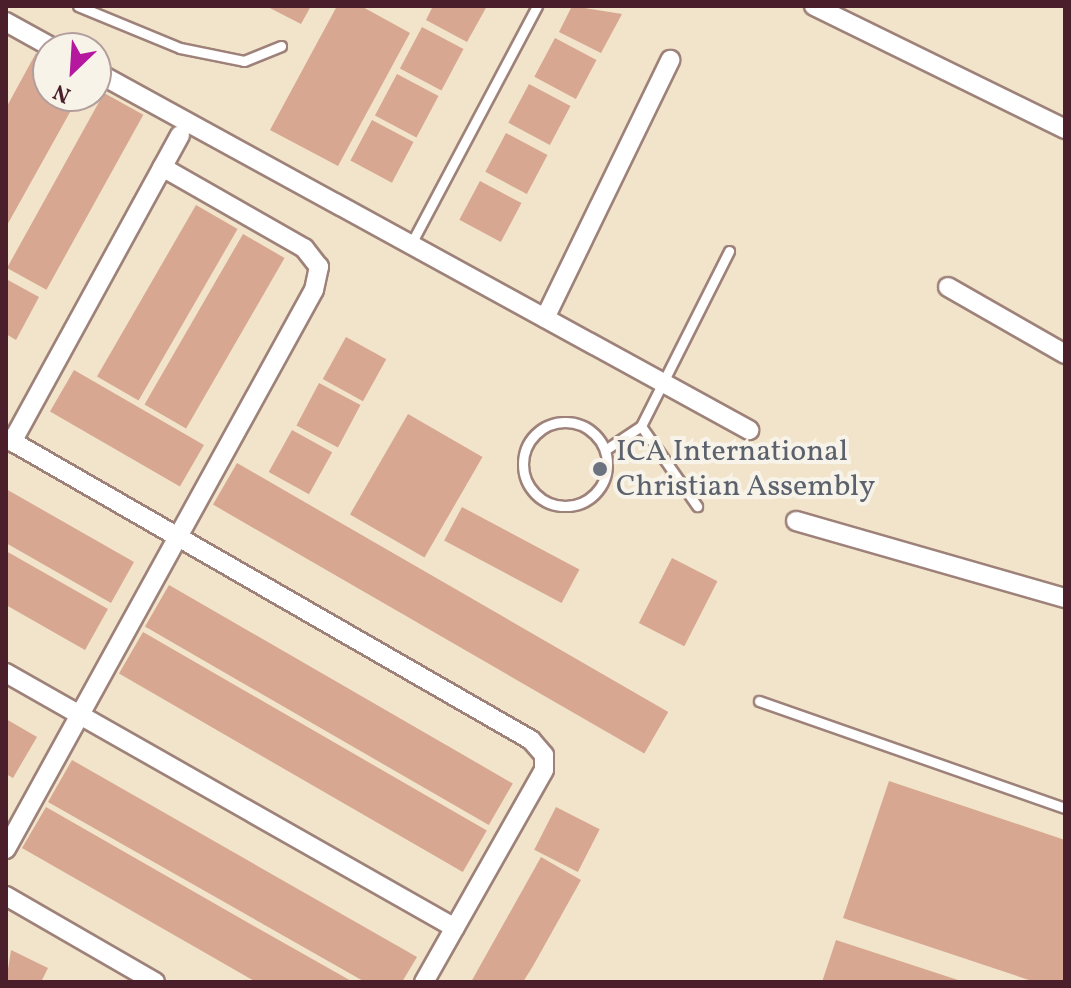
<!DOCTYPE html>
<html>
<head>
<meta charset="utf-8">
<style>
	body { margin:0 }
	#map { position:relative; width:1071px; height:988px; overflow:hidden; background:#f1e4ca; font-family:Vollkorn,serif }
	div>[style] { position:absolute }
	.building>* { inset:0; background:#d7a791; transform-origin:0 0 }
	.roads { filter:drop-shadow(2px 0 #9e827a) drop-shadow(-2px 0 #9e827a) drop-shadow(0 2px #9e827a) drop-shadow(0 -2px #9e827a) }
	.lane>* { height:9px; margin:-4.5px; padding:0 4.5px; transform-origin:4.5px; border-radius:4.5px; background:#fff }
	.lane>.ring { margin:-4.5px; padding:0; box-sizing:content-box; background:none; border:9px solid #fff; border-radius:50% }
	.street>* { height:18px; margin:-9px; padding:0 9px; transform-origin:9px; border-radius:9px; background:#fff }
	.dots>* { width:22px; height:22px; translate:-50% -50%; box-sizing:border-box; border:4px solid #f7f3e8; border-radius:50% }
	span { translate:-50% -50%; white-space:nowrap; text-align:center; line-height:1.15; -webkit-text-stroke:8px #f7f3e8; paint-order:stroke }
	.worship-label { font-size:30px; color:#5b616d }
	.left { translate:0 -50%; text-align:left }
	.frame { position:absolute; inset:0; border:8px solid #4a1f2b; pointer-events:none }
	.north { position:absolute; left:32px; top:32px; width:80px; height:80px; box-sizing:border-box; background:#f7f3e8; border:2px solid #b29e9c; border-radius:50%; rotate:205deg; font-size:22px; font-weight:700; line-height:32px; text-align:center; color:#4a1f2b }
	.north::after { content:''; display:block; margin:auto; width:28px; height:36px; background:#b5179e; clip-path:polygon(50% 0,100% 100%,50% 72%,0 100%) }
</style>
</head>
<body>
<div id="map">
	<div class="building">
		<i style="clip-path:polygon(266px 6px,311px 6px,301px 24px)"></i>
		<i style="clip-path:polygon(337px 6px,361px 6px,410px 33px,338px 166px,270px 130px)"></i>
		<i style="clip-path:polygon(433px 6px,487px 6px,467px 42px,426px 20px)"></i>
		<i style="clip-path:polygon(572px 6px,622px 14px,601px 53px,559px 32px)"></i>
		<i style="left:422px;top:27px;width:47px;height:47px;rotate:28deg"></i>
		<i style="left:555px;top:38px;width:47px;height:44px;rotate:28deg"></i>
		<i style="clip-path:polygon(36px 53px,48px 60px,48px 96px,79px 96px,6px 227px,6px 108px)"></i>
		<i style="left:397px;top:74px;width:47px;height:47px;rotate:28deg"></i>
		<i style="left:529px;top:84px;width:47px;height:44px;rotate:28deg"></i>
		<i style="left:104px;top:93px;width:45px;height:200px;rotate:29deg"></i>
		<i style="left:372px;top:120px;width:47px;height:46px;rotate:28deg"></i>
		<i style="left:506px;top:133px;width:47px;height:44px;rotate:28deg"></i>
		<i style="left:480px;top:181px;width:47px;height:44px;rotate:28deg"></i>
		<i style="left:196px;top:205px;width:48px;height:198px;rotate:30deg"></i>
		<i style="left:243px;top:234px;width:48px;height:197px;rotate:30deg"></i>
		<i style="clip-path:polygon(6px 279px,39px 297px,16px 340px,6px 334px)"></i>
		<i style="left:346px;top:337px;width:46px;height:48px;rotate:29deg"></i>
		<i style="left:74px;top:370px;width:150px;height:48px;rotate:30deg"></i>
		<i style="left:319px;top:383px;width:47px;height:48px;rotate:28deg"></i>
		<i style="left:408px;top:414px;width:86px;height:116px;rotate:30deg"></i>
		<i style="left:292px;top:430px;width:46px;height:48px;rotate:29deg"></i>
		<i style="left:237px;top:463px;width:498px;height:48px;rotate:30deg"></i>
		<i style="clip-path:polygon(6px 489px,134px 562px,111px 603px,6px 543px)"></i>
		<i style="left:462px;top:507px;width:133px;height:38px;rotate:28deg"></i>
		<i style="clip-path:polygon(6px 551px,108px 609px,85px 650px,6px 605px)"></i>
		<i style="left:672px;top:558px;width:51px;height:73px;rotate:27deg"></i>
		<i style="left:169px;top:585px;width:397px;height:48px;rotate:30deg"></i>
		<i style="left:143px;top:632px;width:397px;height:48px;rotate:30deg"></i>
		<i style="clip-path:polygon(6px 719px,37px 737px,13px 778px,6px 774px)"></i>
		<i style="clip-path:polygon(72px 760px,417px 957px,402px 982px,365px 982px,48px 802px)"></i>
		<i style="clip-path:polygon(889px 781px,1065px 840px,1065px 982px,1035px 982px,843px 918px)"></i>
		<i style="clip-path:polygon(46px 807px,261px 930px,353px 982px,256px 982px,195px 947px,22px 848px)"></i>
		<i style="left:556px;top:807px;width:49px;height:48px;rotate:27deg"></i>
		<i style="clip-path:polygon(541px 857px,581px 880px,533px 966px,523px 982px,471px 982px)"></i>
		<i style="clip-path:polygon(836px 940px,961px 981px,961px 982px,822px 982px)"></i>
		<i style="clip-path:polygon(11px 950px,48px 968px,41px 982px,6px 982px)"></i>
	</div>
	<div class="roads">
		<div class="lane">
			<i style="left:78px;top:6px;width:110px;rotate:22.4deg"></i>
			<i style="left:180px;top:48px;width:65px;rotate:11.5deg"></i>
			<i style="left:244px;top:61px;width:40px;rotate:-22deg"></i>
			<i style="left:411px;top:244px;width:269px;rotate:-62.1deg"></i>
			<i class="ring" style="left:523px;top:422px;width:75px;height:75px"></i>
			<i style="left:641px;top:426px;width:98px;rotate:55deg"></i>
			<i style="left:605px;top:450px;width:43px;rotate:-33.7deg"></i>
			<i style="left:641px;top:426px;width:196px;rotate:-63.3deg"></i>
			<i style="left:759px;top:701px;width:324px;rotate:19.3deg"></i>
		</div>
		<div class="street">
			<i style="left:814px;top:6px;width:280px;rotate:26.1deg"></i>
			<i style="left:6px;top:22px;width:54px;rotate:29deg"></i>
			<i style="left:96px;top:72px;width:745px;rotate:28.73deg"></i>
			<i style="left:948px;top:287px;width:135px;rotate:29.8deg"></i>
			<i style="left:545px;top:318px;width:287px;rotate:-64.1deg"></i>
			<i style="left:6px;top:438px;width:606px;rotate:29.91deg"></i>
			<i style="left:531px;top:740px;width:20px;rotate:49deg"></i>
			<i style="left:544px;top:755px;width:15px;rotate:90deg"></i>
			<i style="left:544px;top:770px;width:244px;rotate:119.5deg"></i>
			<i style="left:12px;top:442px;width:350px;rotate:-61.3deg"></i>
			<i style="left:796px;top:521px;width:280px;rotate:16deg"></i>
			<i style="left:6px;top:673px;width:516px;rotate:29.59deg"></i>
			<i style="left:6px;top:849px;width:638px;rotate:-61.15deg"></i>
			<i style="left:314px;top:290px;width:24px;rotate:-78deg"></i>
			<i style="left:319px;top:267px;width:24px;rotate:-128deg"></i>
			<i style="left:304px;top:248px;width:163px;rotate:-150.3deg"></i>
			<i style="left:6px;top:896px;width:172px;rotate:30deg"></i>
		</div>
	</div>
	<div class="dots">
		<i style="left:600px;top:469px;background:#6b7280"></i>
	</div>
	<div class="worship-label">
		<span class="left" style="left:616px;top:469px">ICA International<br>Christian Assembly</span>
	</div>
	<div class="frame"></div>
	<div class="north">N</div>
</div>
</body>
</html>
